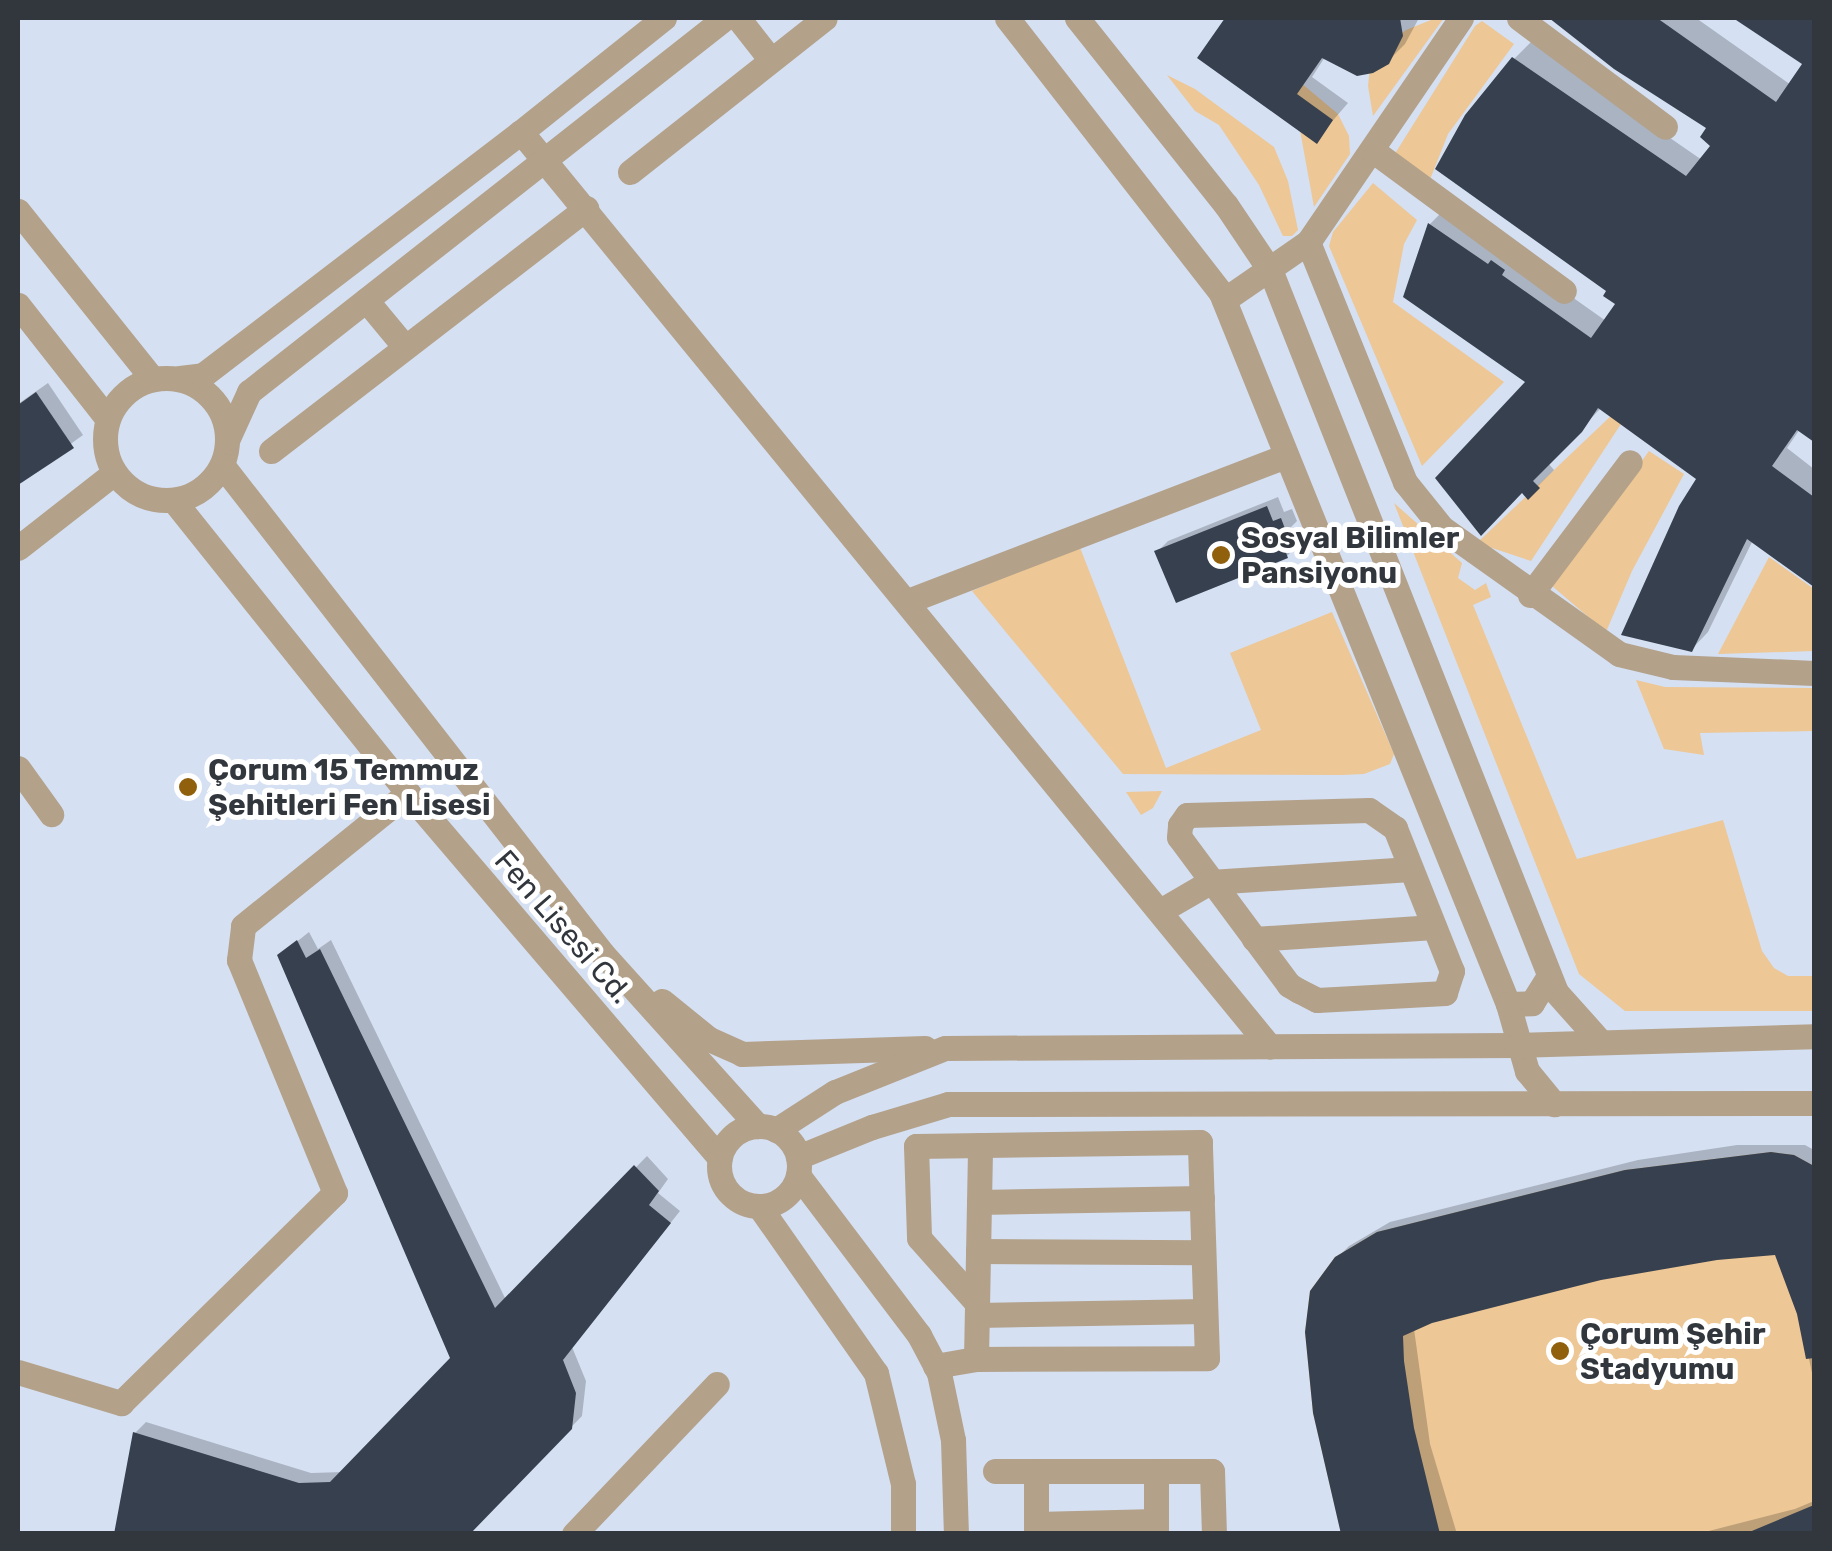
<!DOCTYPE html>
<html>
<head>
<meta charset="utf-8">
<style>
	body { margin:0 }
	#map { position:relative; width:1832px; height:1551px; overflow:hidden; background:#d5e0f2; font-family:Rubik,sans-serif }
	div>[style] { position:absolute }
	.green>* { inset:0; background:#edc796 }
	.shadow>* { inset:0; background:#0003 }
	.building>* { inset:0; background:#37404e }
	.minor>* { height:25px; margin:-12.5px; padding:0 12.5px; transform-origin:12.5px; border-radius:12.5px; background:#b3a18a }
	.minor>.ring { margin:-12.5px; padding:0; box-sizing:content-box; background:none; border:25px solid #b3a18a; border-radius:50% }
	.dots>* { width:28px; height:28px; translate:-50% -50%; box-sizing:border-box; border:5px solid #fff; border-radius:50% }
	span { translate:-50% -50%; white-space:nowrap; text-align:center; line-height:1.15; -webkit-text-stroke:10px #fff; paint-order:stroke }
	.poi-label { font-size:30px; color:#32363d; font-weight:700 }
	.left { translate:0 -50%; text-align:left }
	.street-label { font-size:30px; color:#32363d }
	.frame { position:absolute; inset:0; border:20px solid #32363d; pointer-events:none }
</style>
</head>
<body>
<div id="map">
	<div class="green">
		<i style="clip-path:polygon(1436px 18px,1444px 18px,1373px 116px,1368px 86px,1370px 67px,1381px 50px,1406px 30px)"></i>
		<i style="clip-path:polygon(1482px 21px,1514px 44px,1448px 134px,1429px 182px,1398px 159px,1396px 152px,1475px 26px)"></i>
		<i style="clip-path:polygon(1233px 26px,1338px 114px,1349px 136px,1350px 154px,1314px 207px,1297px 114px)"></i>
		<i style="clip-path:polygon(1167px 75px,1195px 89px,1274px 147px,1288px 181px,1298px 230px,1292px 236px,1283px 236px,1259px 185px,1219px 125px,1195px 111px)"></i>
		<i style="clip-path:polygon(1373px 183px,1417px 220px,1404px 244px,1393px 302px,1504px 382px,1422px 466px,1329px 246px,1333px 232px)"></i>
		<i style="clip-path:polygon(1615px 412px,1621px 424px,1531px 561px,1477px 543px)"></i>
		<i style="clip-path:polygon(1649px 451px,1684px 474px,1632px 571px,1606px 632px,1552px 586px)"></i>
		<i style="clip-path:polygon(1394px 503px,1462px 563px,1458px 578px,1475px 590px,1486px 583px,1491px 597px,1473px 605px,1577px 859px,1723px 820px,1762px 951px,1774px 968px,1788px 976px,1814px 976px,1814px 1011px,1625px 1011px,1579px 974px)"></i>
		<i style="clip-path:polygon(1079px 545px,1166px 768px,1261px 730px,1230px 653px,1332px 612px,1394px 754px,1390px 764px,1364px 774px,1342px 775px,1123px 774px,972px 591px)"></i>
		<i style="clip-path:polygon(1769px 557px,1814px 589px,1814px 651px,1718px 654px)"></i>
		<i style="clip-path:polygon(1636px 680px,1665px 687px,1814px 688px,1814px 731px,1700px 733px,1704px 755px,1664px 749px)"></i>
		<i style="clip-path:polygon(1162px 791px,1153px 808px,1141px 815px,1126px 792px)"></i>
		<i style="clip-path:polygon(1771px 1152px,1794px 1155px,1814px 1166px,1814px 1533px,1341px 1533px,1313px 1413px,1305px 1332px,1310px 1291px,1335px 1257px,1377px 1232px,1625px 1170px)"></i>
	</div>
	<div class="shadow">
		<i style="clip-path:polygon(1228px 18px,1419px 18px,1405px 44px,1387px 62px,1325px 57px,1312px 77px,1348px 103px,1316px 140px,1200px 57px)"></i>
		<i style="clip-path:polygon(1556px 18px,1696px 18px,1791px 85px,1806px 63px,1735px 18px,1814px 18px,1814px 439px,1800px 429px,1787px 448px,1814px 469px,1814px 584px,1753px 540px,1708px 632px,1692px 649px,1700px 478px,1601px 408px,1548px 463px,1554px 470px,1528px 496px,1529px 382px,1406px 296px,1430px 224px,1446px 208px,1606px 321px,1619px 303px,1609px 290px,1514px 59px,1531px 42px,1702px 160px,1714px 146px,1709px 127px)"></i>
		<i style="clip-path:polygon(48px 383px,83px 435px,18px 482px,18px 404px)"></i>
		<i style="clip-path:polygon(1278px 497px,1284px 512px,1292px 509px,1297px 521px,1291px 527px,1298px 545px,1287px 556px,1157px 552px,1168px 541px)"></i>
		<i style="clip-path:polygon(309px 932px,318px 949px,331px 940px,506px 1300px,647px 1156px,668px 1179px,658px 1193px,680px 1211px,572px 1347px,586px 1381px,582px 1416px,466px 1534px,116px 1534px,135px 1433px,146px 1422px,311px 1473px,343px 1472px,453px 1359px,280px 955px)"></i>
		<i style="clip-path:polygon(1737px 1145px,1805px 1145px,1814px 1150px,1814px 1382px,1799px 1313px,1777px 1253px,1716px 1257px,1600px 1278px,1463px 1311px,1414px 1329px,1430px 1444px,1457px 1534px,1344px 1534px,1337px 1258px,1349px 1246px,1390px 1222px,1638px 1160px)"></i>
		<i style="clip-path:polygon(1814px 1501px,1814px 1534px,1697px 1534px,1795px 1509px)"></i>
	</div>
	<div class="building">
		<i style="clip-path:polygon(1225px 18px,1400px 18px,1403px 36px,1389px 64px,1373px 73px,1357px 76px,1322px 58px,1297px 94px,1333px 120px,1317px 144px,1197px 58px)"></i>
		<i style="clip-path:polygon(1549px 18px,1657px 18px,1776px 102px,1802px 64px,1733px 18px,1814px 18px,1814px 442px,1797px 430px,1772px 466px,1814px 497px,1814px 587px,1747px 539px,1692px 652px,1621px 635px,1679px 506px,1696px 479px,1598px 408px,1582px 432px,1533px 481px,1540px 488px,1528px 500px,1522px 493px,1481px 536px,1435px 478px,1525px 382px,1403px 297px,1428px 223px,1488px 264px,1491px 260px,1505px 270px,1502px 275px,1591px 338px,1615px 304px,1603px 296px,1606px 291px,1435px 169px,1465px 115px,1512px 57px,1686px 176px,1710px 146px,1700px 137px,1706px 128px,1614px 69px)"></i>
		<i style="clip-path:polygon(36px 392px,74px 448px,18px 485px,18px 405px)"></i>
		<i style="clip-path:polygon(1267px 506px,1273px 521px,1281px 518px,1287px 534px,1280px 537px,1288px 558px,1176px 603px,1154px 551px)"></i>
		<i style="clip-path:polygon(297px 940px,306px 958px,320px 949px,495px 1308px,634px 1165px,659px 1191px,649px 1205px,671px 1223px,563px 1360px,576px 1393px,572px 1429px,470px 1534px,114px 1534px,133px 1432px,299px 1483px,330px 1482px,450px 1358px,277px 955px)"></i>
		<i style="clip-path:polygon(1771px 1152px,1794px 1155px,1814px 1166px,1814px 1358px,1806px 1359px,1797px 1314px,1775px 1255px,1717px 1260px,1601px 1280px,1432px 1323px,1403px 1336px,1404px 1361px,1414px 1428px,1440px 1534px,1341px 1534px,1313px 1413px,1305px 1332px,1310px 1291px,1335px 1257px,1377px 1232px,1625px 1170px)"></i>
		<i style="clip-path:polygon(1814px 1505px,1814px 1534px,1747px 1534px,1747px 1533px)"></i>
	</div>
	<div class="minor">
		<i style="left:738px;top:18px;width:53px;rotate:51.8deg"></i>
		<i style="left:1007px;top:18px;width:348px;rotate:52.1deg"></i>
		<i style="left:1221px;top:293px;width:767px;rotate:68.02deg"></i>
		<i style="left:1508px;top:1004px;width:70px;rotate:74.2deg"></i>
		<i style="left:1527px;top:1071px;width:43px;rotate:50.7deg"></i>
		<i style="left:1077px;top:18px;width:239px;rotate:51.5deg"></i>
		<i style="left:1226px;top:205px;width:81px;rotate:56.1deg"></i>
		<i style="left:1271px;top:272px;width:774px;rotate:68.4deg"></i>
		<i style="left:1556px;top:992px;width:63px;rotate:48.2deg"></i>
		<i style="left:1461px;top:18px;width:271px;rotate:124.3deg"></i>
		<i style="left:1308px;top:242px;width:259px;rotate:68deg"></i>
		<i style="left:1405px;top:482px;width:59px;rotate:51.2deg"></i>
		<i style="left:1442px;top:528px;width:217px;rotate:35.4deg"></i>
		<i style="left:1619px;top:654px;width:56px;rotate:13.5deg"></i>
		<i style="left:1673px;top:667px;width:141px;rotate:2.4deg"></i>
		<i style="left:1519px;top:18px;width:182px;rotate:36.7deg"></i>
		<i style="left:521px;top:132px;width:1182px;rotate:50.7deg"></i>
		<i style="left:1372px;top:150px;width:238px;rotate:36.3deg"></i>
		<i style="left:630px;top:172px;width:248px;rotate:-38.3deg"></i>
		<i style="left:18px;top:211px;width:214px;rotate:51.3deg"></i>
		<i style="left:366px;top:300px;width:61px;rotate:50.3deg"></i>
		<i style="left:1224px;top:300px;width:102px;rotate:-34.6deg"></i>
		<i style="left:18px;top:305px;width:144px;rotate:51.8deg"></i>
		<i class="ring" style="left:105px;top:378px;width:97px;height:97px"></i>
		<i style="left:180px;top:378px;width:23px;rotate:-7deg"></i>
		<i style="left:203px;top:375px;width:400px;rotate:-37.4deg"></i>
		<i style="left:521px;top:132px;width:183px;rotate:-38.6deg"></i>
		<i style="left:228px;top:438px;width:51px;rotate:-65.5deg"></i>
		<i style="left:249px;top:392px;width:605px;rotate:-38.16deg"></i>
		<i style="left:271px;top:451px;width:398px;rotate:-37.6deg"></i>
		<i style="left:222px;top:465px;width:619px;rotate:52.09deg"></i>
		<i style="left:602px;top:953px;width:233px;rotate:48deg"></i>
		<i style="left:174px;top:501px;width:374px;rotate:51.3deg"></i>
		<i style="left:408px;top:793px;width:480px;rotate:49.5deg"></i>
		<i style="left:18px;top:548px;width:122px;rotate:-38deg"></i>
		<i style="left:1530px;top:595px;width:166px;rotate:-53.1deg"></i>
		<i style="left:908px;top:601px;width:404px;rotate:-21deg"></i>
		<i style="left:18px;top:768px;width:57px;rotate:54.3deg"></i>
		<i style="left:1369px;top:810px;width:32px;rotate:35deg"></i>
		<i style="left:1395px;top:828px;width:154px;rotate:68.3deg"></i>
		<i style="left:1452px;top:971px;width:23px;rotate:108deg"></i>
		<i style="left:1445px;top:993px;width:128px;rotate:176.9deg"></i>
		<i style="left:1317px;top:1000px;width:20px;rotate:-153deg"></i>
		<i style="left:1299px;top:991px;width:12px;rotate:-149deg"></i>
		<i style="left:1289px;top:985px;width:184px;rotate:-126.6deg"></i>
		<i style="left:1179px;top:837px;width:12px;rotate:-85deg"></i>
		<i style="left:1180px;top:825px;width:12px;rotate:-55deg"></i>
		<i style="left:1187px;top:815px;width:182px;rotate:-1.6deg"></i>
		<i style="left:1160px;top:911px;width:58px;rotate:-30.1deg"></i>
		<i style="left:1210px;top:882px;width:201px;rotate:-3.7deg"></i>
		<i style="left:1254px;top:939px;width:180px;rotate:-3.8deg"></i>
		<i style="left:662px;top:1001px;width:60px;rotate:39deg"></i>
		<i style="left:709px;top:1039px;width:36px;rotate:24deg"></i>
		<i style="left:742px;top:1054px;width:183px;rotate:-1.9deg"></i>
		<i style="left:1508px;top:1004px;width:24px;rotate:-2deg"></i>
		<i style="left:1532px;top:1003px;width:32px;rotate:-58deg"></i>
		<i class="ring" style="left:719px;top:1126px;width:55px;height:55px"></i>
		<i style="left:776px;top:1130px;width:70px;rotate:-32.8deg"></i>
		<i style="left:835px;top:1092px;width:118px;rotate:-21.8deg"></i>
		<i style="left:945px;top:1048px;width:572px;rotate:-0.3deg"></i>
		<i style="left:1517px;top:1045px;width:297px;rotate:-1.7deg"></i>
		<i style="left:798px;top:1157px;width:80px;rotate:-22.1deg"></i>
		<i style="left:872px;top:1127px;width:79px;rotate:-16.8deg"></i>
		<i style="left:948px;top:1104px;width:866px;rotate:-0.07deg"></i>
		<i style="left:798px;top:1175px;width:201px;rotate:52.9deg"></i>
		<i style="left:919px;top:1335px;width:43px;rotate:62.2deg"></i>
		<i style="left:939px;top:1373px;width:68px;rotate:78.2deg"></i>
		<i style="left:953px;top:1440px;width:94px;rotate:88.2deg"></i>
		<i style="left:979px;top:1202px;width:223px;rotate:-1deg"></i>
		<i style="left:759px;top:1206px;width:204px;rotate:55deg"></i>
		<i style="left:876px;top:1373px;width:114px;rotate:76.3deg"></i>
		<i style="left:903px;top:1484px;width:50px;rotate:90deg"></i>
		<i style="left:978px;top:1251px;width:225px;rotate:0.3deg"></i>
		<i style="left:977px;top:1315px;width:228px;rotate:-1deg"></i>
		<i style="left:976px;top:1359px;width:231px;rotate:-0.2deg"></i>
		<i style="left:1207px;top:1358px;width:216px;rotate:-91.9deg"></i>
		<i style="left:1200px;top:1142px;width:284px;rotate:179.2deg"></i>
		<i style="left:916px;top:1146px;width:92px;rotate:88.1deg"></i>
		<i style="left:919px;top:1238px;width:87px;rotate:48.3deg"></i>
		<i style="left:935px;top:1366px;width:42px;rotate:-9.7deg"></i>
		<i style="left:976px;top:1359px;width:214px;rotate:-88.9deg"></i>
		<i style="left:18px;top:1372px;width:108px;rotate:16.8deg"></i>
		<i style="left:121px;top:1403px;width:300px;rotate:-44.5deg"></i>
		<i style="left:335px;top:1193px;width:252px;rotate:-112.4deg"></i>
		<i style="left:239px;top:960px;width:34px;rotate:-83deg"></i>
		<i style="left:243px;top:926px;width:212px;rotate:-38.9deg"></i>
		<i style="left:995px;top:1471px;width:217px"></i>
		<i style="left:1212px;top:1471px;width:63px;rotate:88.2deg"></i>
		<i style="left:1036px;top:1524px;width:120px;rotate:-1.4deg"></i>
		<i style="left:574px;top:1534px;width:207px;rotate:-46.4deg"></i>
		<i style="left:1036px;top:1534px;width:63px;rotate:-90deg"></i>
		<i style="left:1156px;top:1534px;width:63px;rotate:-90deg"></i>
	</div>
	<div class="dots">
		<i style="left:1221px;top:555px;background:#90600d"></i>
		<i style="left:188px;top:787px;background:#90600d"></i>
		<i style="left:1560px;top:1351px;background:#90600d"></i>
	</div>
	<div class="poi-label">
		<span class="left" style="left:1241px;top:555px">Sosyal Bilimler<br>Pansiyonu</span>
		<span class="left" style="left:208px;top:787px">Çorum 15 Temmuz<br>Şehitleri Fen Lisesi</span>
		<span class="left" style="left:1580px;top:1351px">Çorum Şehir<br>Stadyumu</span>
	</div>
	<div class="street-label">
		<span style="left:563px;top:927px;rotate:49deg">Fen Lisesi Cd.</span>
	</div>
	<div class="frame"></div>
</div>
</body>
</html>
